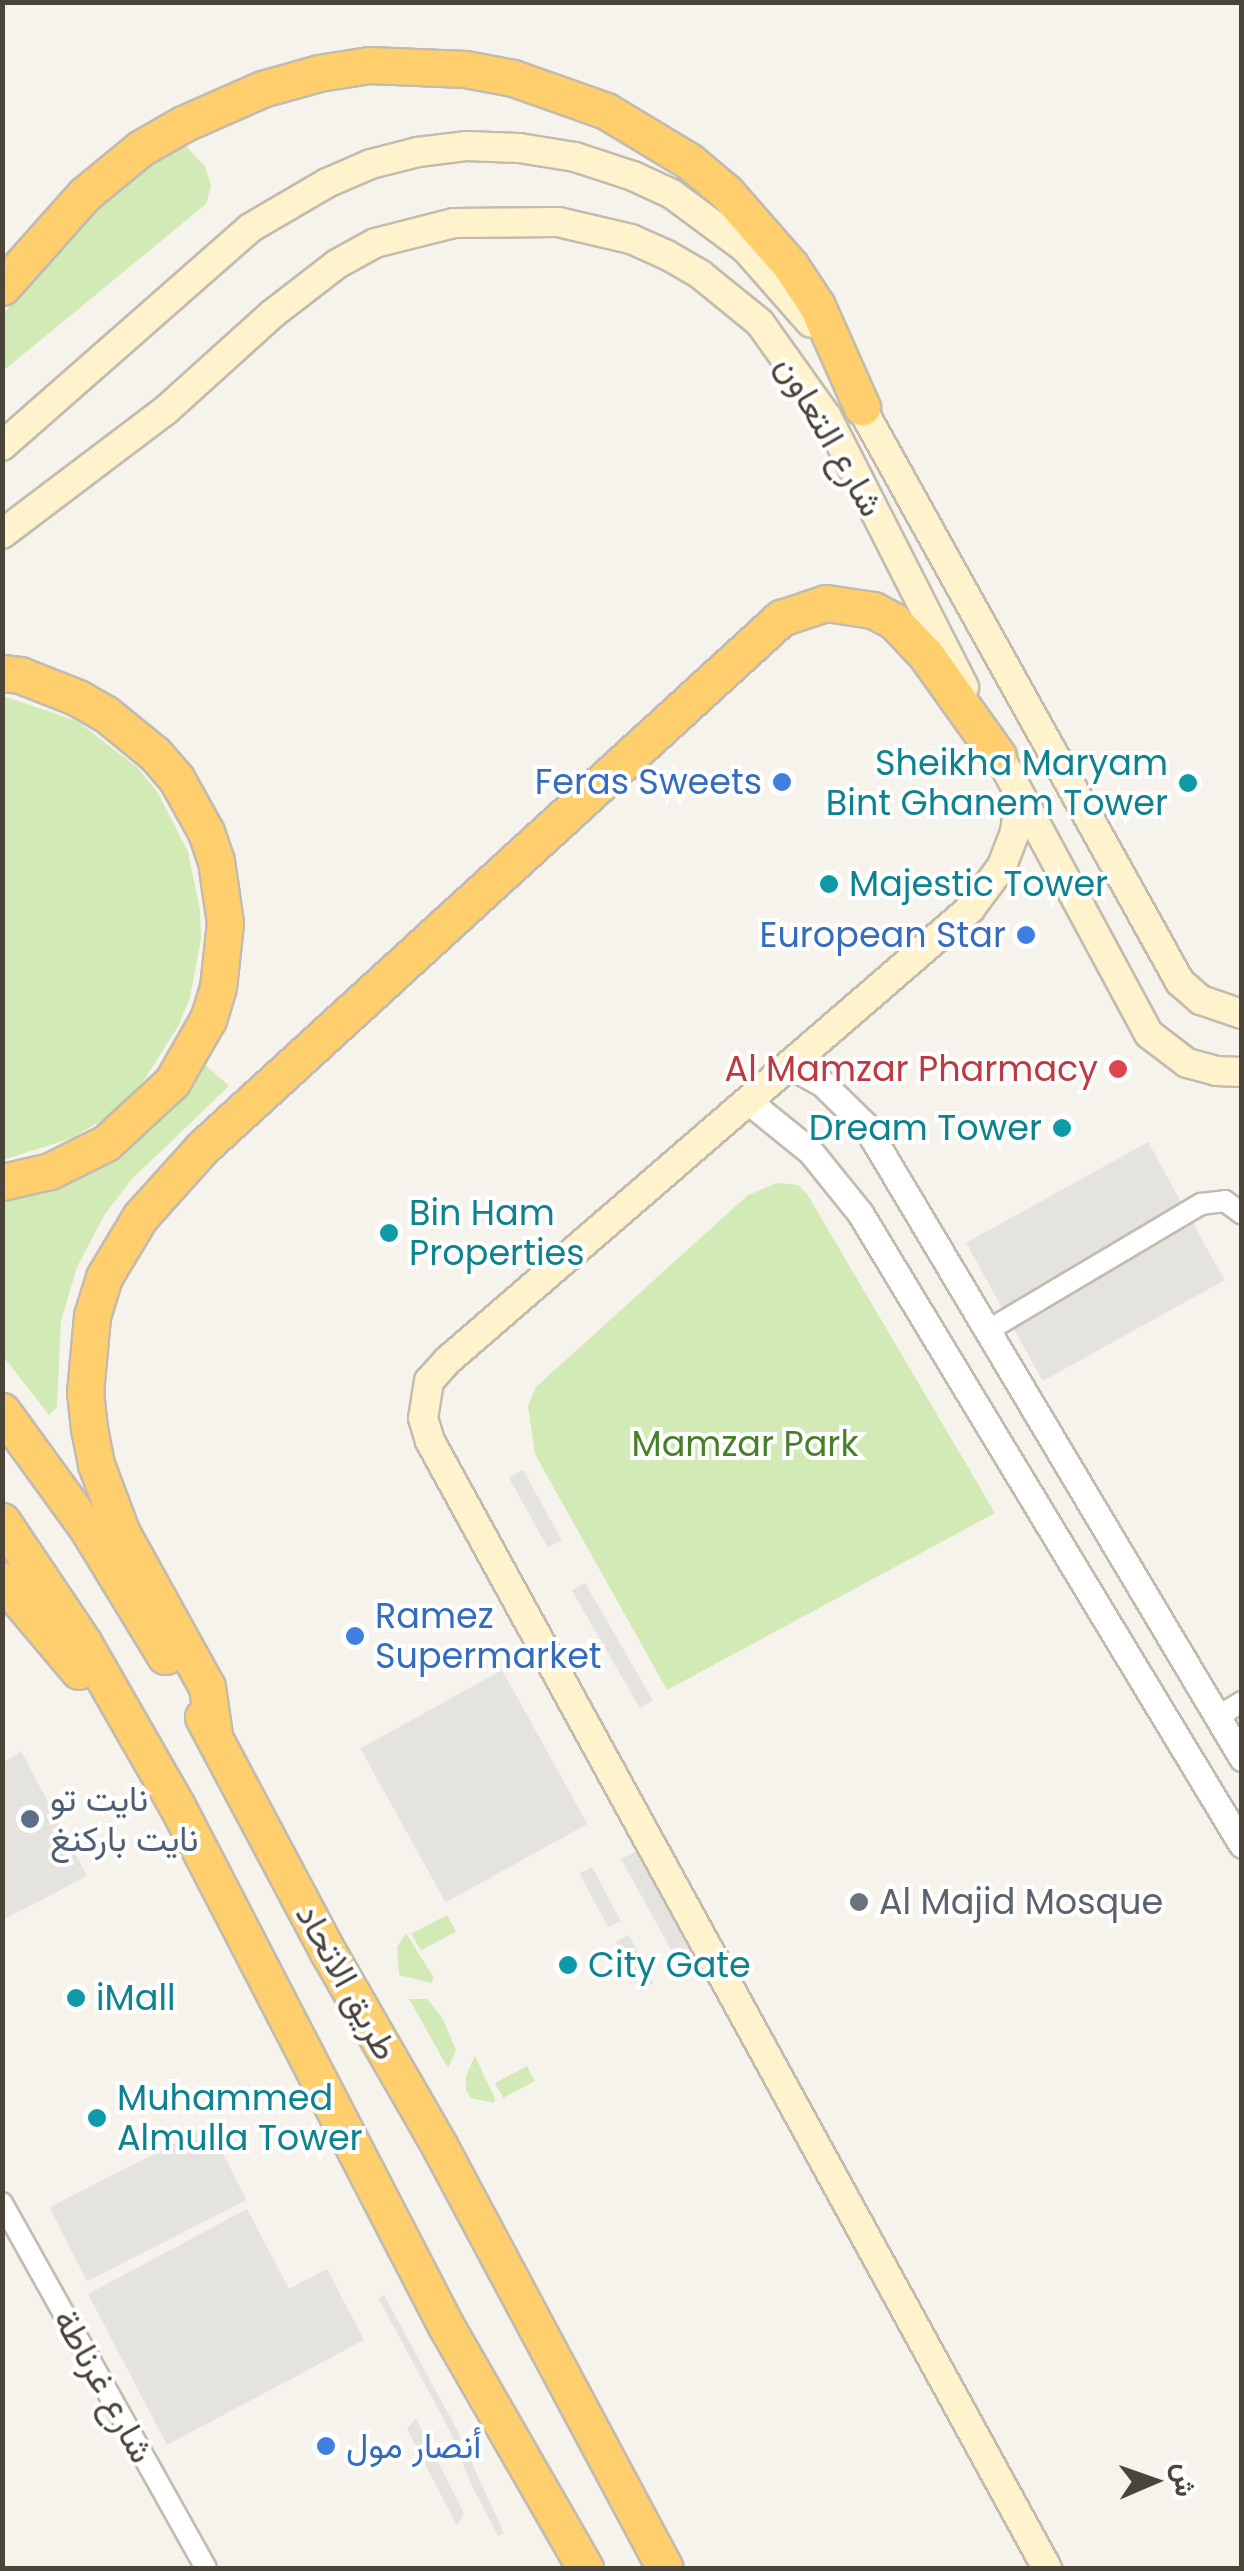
<!DOCTYPE html>
<html>
<head>
<meta charset="utf-8">
<style>
	body { margin:0 }
	#map { position:relative; width:1244px; height:2571px; overflow:hidden; background:#f6f3ec; font-family:Poppins,Vazirmatn,sans-serif }
	div>[style] { position:absolute }
	.green>* { inset:0; background:#d2eab5; transform-origin:0 0 }
	.parking>* { inset:0; background:#e5e3e0; transform-origin:0 0 }
	.roads { filter:drop-shadow(2px 0 #c2bbae) drop-shadow(-2px 0 #c2bbae) drop-shadow(0 2px #c2bbae) drop-shadow(0 -2px #c2bbae) }
	.minor>* { height:20px; margin:-10px; padding:0 10px; transform-origin:10px; border-radius:10px; background:#fff }
	.tertiary>* { height:25px; margin:-12.5px; padding:0 12.5px; transform-origin:12.5px; border-radius:12.5px; background:#fff }
	.secondary>* { height:28px; margin:-14px; padding:0 14px; transform-origin:14px; border-radius:14px; background:#fff3cd }
	.motorway>* { height:35px; margin:-17.5px; padding:0 17.5px; transform-origin:17.5px; border-radius:17.5px; background:#ffcf6e }
	.dots>* { width:28px; height:28px; translate:-50% -50%; box-sizing:border-box; border:5px solid #fff; border-radius:50% }
	span { translate:-50% -50%; white-space:nowrap; text-align:center; line-height:1.15; -webkit-text-stroke:8px #fff; paint-order:stroke }
	.street-label { font-size:35px; color:#4b4439 }
	.culture-label { font-size:35px; color:#0d838f }
	.right { translate:-100% -50%; text-align:right }
	.left { translate:0 -50%; text-align:left }
	.shop-label { font-size:35px; color:#366cbe }
	.health-label { font-size:35px; color:#be3a42 }
	.park-label { font-size:35px; color:#4a7f2a }
	.service-label { font-size:35px; color:#4e5e75 }
	.worship-label { font-size:35px; color:#5b616d }
	.frame { position:absolute; inset:0; border:5px solid #4b4439; pointer-events:none }
	.north { position:absolute; left:1104px; top:2431px; width:100px; height:100px; -webkit-text-stroke:8px #fff; paint-order:stroke; rotate:88deg; font-size:28px; font-weight:700; line-height:40px; text-align:center; color:#4b4439 }
	.north::after { content:''; display:block; margin:auto; width:35px; height:45px; background:#4b4439; clip-path:polygon(50% 0,100% 100%,50% 72%,0 100%) }
</style>
</head>
<body>
<div id="map">
	<div class="green">
		<i style="clip-path:polygon(181px 141px,205px 166px,211px 186px,206px 204px,3px 371px,3px 314px,113px 192px)"></i>
		<i style="clip-path:polygon(3px 696px,77px 721px,138px 768px,158px 793px,188px 852px,200px 910px,201px 939px,190px 997px,179px 1025px,139px 1088px,112px 1114px,72px 1138px,3px 1160px)"></i>
		<i style="clip-path:polygon(203px 1063px,229px 1086px,132px 1179px,105px 1214px,77px 1267px,61px 1321px,57px 1407px,49px 1415px,3px 1356px,3px 1198px,82px 1176px,116px 1157px,176px 1105px)"></i>
		<i style="clip-path:polygon(777px 1183px,798px 1185px,807px 1194px,995px 1513px,667px 1690px,535px 1454px,528px 1406px,536px 1387px,748px 1195px)"></i>
		<i style="left:447px;top:1915px;width:19px;height:40px;rotate:62deg"></i>
		<i style="clip-path:polygon(406px 1933px,434px 1978px,431px 1983px,399px 1975px,397px 1947px)"></i>
		<i style="clip-path:polygon(409px 1999px,427px 1999px,442px 2017px,456px 2050px,448px 2068px)"></i>
		<i style="clip-path:polygon(475px 2056px,495px 2099px,494px 2103px,471px 2098px,466px 2090px,466px 2076px)"></i>
		<i style="left:527px;top:2066px;width:17px;height:36px;rotate:62deg"></i>
	</div>
	<div class="parking">
		<i style="left:1148px;top:1142px;width:158px;height:208px;rotate:61deg"></i>
		<i style="left:523px;top:1470px;width:80px;height:16px;rotate:61deg"></i>
		<i style="left:585px;top:1583px;width:136px;height:15px;rotate:60deg"></i>
		<i style="left:502px;top:1670px;width:176px;height:162px;rotate:61deg"></i>
		<i style="clip-path:polygon(21px 1751px,87px 1876px,3px 1920px,3px 1763px)"></i>
		<i style="left:636px;top:1851px;width:116px;height:17px;rotate:61deg"></i>
		<i style="left:592px;top:1867px;width:61px;height:14px;rotate:62deg"></i>
		<i style="left:629px;top:1935px;width:54px;height:15px;rotate:63deg"></i>
		<i style="left:209px;top:2126px;width:83px;height:179px;rotate:63deg"></i>
		<i style="clip-path:polygon(247px 2209px,289px 2289px,327px 2269px,364px 2340px,167px 2445px,88px 2294px)"></i>
		<i style="clip-path:polygon(384px 2295px,455px 2426px,504px 2533px,498px 2536px,471px 2484px,449px 2429px,378px 2298px)"></i>
		<i style="clip-path:polygon(416px 2418px,464px 2513px,457px 2526px,407px 2429px)"></i>
	</div>
	<div class="roads">
		<div class="minor">
			<i style="left:987px;top:1331px;width:249px;rotate:-30.7deg"></i>
			<i style="left:1201px;top:1204px;width:24px;rotate:-7deg"></i>
			<i style="left:1225px;top:1201px;width:21px;rotate:37deg"></i>
			<i style="left:1217px;top:1717px;width:29px;rotate:-31deg"></i>
			<i style="left:2px;top:2203px;width:418px;rotate:60.8deg"></i>
		</div>
		<div class="tertiary">
			<i style="left:789px;top:1065px;width:39px;rotate:29deg"></i>
			<i style="left:823px;top:1084px;width:59px;rotate:44.3deg"></i>
			<i style="left:865px;top:1125px;width:737px;rotate:59.22deg"></i>
			<i style="left:748px;top:1101px;width:80px;rotate:38.9deg"></i>
			<i style="left:810px;top:1151px;width:80px;rotate:51.1deg"></i>
			<i style="left:860px;top:1213px;width:738px;rotate:58.85deg"></i>
		</div>
		<div class="secondary">
			<i style="left:851px;top:389px;width:678px;rotate:60.98deg"></i>
			<i style="left:1180px;top:982px;width:28px;rotate:41deg"></i>
			<i style="left:1201px;top:1000px;width:43px;rotate:18.9deg"></i>
			<i style="left:2px;top:446px;width:330px;rotate:-41.3deg"></i>
			<i style="left:250px;top:228px;width:89px;rotate:-30.3deg"></i>
			<i style="left:327px;top:183px;width:48px;rotate:-23.4deg"></i>
			<i style="left:371px;top:164px;width:49px;rotate:-14.3deg"></i>
			<i style="left:418px;top:152px;width:48px;rotate:-7.1deg"></i>
			<i style="left:466px;top:146px;width:53px;rotate:2.2deg"></i>
			<i style="left:519px;top:148px;width:57px;rotate:9.1deg"></i>
			<i style="left:575px;top:157px;width:61px;rotate:18.1deg"></i>
			<i style="left:633px;top:176px;width:43px;rotate:24.8deg"></i>
			<i style="left:672px;top:194px;width:92px;rotate:36.6deg"></i>
			<i style="left:746px;top:249px;width:98px;rotate:48.7deg"></i>
			<i style="left:2px;top:534px;width:206px;rotate:-37.1deg"></i>
			<i style="left:166px;top:410px;width:142px;rotate:-42.1deg"></i>
			<i style="left:271px;top:315px;width:83px;rotate:-37.7deg"></i>
			<i style="left:337px;top:264px;width:43px;rotate:-28.9deg"></i>
			<i style="left:375px;top:243px;width:81px;rotate:-14.2deg"></i>
			<i style="left:454px;top:223px;width:104px;rotate:-0.6deg"></i>
			<i style="left:558px;top:222px;width:75px;rotate:13.1deg"></i>
			<i style="left:631px;top:239px;width:39px;rotate:24deg"></i>
			<i style="left:667px;top:255px;width:39px;rotate:30deg"></i>
			<i style="left:701px;top:275px;width:76px;rotate:39.1deg"></i>
			<i style="left:760px;top:323px;width:115px;rotate:54.5deg"></i>
			<i style="left:827px;top:417px;width:303px;rotate:63.1deg"></i>
			<i style="left:990px;top:739px;width:335px;rotate:61.7deg"></i>
			<i style="left:1149px;top:1034px;width:48px;rotate:37.3deg"></i>
			<i style="left:1187px;top:1063px;width:30px;rotate:15deg"></i>
			<i style="left:1216px;top:1071px;width:26px;rotate:2deg"></i>
			<i style="left:1020px;top:796px;width:36px;rotate:98deg"></i>
			<i style="left:1015px;top:832px;width:36px;rotate:111deg"></i>
			<i style="left:1002px;top:866px;width:54px;rotate:126.7deg"></i>
			<i style="left:970px;top:909px;width:690px;rotate:139.17deg"></i>
			<i style="left:448px;top:1360px;width:28px;rotate:132deg"></i>
			<i style="left:429px;top:1381px;width:37px;rotate:99deg"></i>
			<i style="left:423px;top:1418px;width:24px;rotate:73deg"></i>
			<i style="left:430px;top:1441px;width:1285px;rotate:61.3deg"></i>
		</div>
		<div class="motorway">
			<i style="left:2px;top:287px;width:125px;rotate:-48.3deg"></i>
			<i style="left:85px;top:194px;width:72px;rotate:-39.4deg"></i>
			<i style="left:141px;top:148px;width:48px;rotate:-29.7deg"></i>
			<i style="left:183px;top:124px;width:86px;rotate:-23.9deg"></i>
			<i style="left:262px;top:89px;width:59px;rotate:-15.7deg"></i>
			<i style="left:319px;top:73px;width:51px;rotate:-9.1deg"></i>
			<i style="left:369px;top:65px;width:96px;rotate:2.4deg"></i>
			<i style="left:465px;top:69px;width:49px;rotate:10.6deg"></i>
			<i style="left:513px;top:78px;width:99px;rotate:19.5deg"></i>
			<i style="left:606px;top:111px;width:97px;rotate:31.1deg"></i>
			<i style="left:689px;top:161px;width:48px;rotate:40deg"></i>
			<i style="left:726px;top:192px;width:97px;rotate:48.8deg"></i>
			<i style="left:790px;top:265px;width:49px;rotate:56.6deg"></i>
			<i style="left:817px;top:306px;width:111px;rotate:66deg"></i>
			<i style="left:2px;top:673px;width:18px;rotate:6deg"></i>
			<i style="left:20px;top:675px;width:62px;rotate:21.6deg"></i>
			<i style="left:78px;top:698px;width:32px;rotate:30deg"></i>
			<i style="left:106px;top:714px;width:63px;rotate:39.2deg"></i>
			<i style="left:155px;top:754px;width:32px;rotate:49deg"></i>
			<i style="left:176px;top:778px;width:62px;rotate:60.9deg"></i>
			<i style="left:206px;top:832px;width:31px;rotate:71deg"></i>
			<i style="left:216px;top:861px;width:63px;rotate:81.7deg"></i>
			<i style="left:225px;top:923px;width:64px;rotate:96.2deg"></i>
			<i style="left:218px;top:987px;width:34px;rotate:107deg"></i>
			<i style="left:208px;top:1019px;width:73px;rotate:119.7deg"></i>
			<i style="left:172px;top:1082px;width:90px;rotate:137.3deg"></i>
			<i style="left:106px;top:1143px;width:63px;rotate:153.4deg"></i>
			<i style="left:50px;top:1171px;width:49px;rotate:167.1deg"></i>
			<i style="left:2px;top:1411px;width:145px;rotate:54deg"></i>
			<i style="left:87px;top:1528px;width:150px;rotate:58.6deg"></i>
			<i style="left:2px;top:1521px;width:146px;rotate:56.2deg"></i>
			<i style="left:83px;top:1642px;width:189px;rotate:60.2deg"></i>
			<i style="left:177px;top:1806px;width:585px;rotate:62.65deg"></i>
			<i style="left:446px;top:2326px;width:279px;rotate:60.1deg"></i>
			<i style="left:2px;top:1580px;width:119px;rotate:49.8deg"></i>
			<i style="left:203px;top:1717px;width:266px;rotate:62deg"></i>
			<i style="left:328px;top:1952px;width:225px;rotate:60.1deg"></i>
			<i style="left:440px;top:2147px;width:477px;rotate:61.9deg"></i>
			<i style="left:214px;top:1735px;width:49px;rotate:-98.3deg"></i>
			<i style="left:207px;top:1687px;width:178px;rotate:-118.9deg"></i>
			<i style="left:121px;top:1531px;width:72px;rotate:-110.5deg"></i>
			<i style="left:96px;top:1464px;width:36px;rotate:-101deg"></i>
			<i style="left:89px;top:1429px;width:36px;rotate:-96deg"></i>
			<i style="left:85px;top:1393px;width:77px;rotate:-84.8deg"></i>
			<i style="left:92px;top:1316px;width:41px;rotate:-72.9deg"></i>
			<i style="left:104px;top:1277px;width:70px;rotate:-59deg"></i>
			<i style="left:140px;top:1217px;width:94px;rotate:-48deg"></i>
			<i style="left:203px;top:1147px;width:784px;rotate:-42.47deg"></i>
			<i style="left:781px;top:618px;width:47px;rotate:-18.4deg"></i>
			<i style="left:826px;top:603px;width:48px;rotate:8.5deg"></i>
			<i style="left:873px;top:610px;width:24px;rotate:28deg"></i>
			<i style="left:894px;top:621px;width:47px;rotate:46.7deg"></i>
			<i style="left:926px;top:655px;width:124px;rotate:54.5deg"></i>
		</div>
	</div>
	<div class="dots">
		<i style="left:782px;top:782px;background:#3f7fe0"></i>
		<i style="left:1188px;top:783px;background:#0f9aa8"></i>
		<i style="left:829px;top:884px;background:#0f9aa8"></i>
		<i style="left:1026px;top:935px;background:#3f7fe0"></i>
		<i style="left:1118px;top:1069px;background:#e0444e"></i>
		<i style="left:1062px;top:1128px;background:#0f9aa8"></i>
		<i style="left:389px;top:1233px;background:#0f9aa8"></i>
		<i style="left:355px;top:1636px;background:#3f7fe0"></i>
		<i style="left:30px;top:1819px;background:#5c6f8a"></i>
		<i style="left:859px;top:1902px;background:#6b7280"></i>
		<i style="left:568px;top:1965px;background:#0f9aa8"></i>
		<i style="left:76px;top:1998px;background:#0f9aa8"></i>
		<i style="left:97px;top:2118px;background:#0f9aa8"></i>
		<i style="left:326px;top:2446px;background:#3f7fe0"></i>
	</div>
	<div class="street-label">
		<span style="left:830px;top:436px;rotate:60deg">شارع التعاون</span>
		<span style="left:347px;top:1982px;rotate:61deg">طريق الاتحاد</span>
		<span style="left:104px;top:2386px;rotate:61deg">شارع غرناطة</span>
	</div>
	<div class="culture-label">
		<span class="right" style="left:1168px;top:783px">Sheikha Maryam<br>Bint Ghanem Tower</span>
		<span class="left" style="left:849px;top:884px">Majestic Tower</span>
		<span class="right" style="left:1042px;top:1128px">Dream Tower</span>
		<span class="left" style="left:409px;top:1233px">Bin Ham<br>Properties</span>
		<span class="left" style="left:588px;top:1965px">City Gate</span>
		<span class="left" style="left:96px;top:1998px">iMall</span>
		<span class="left" style="left:117px;top:2118px">Muhammed<br>Almulla Tower</span>
	</div>
	<div class="shop-label">
		<span class="right" style="left:762px;top:782px">Feras Sweets</span>
		<span class="right" style="left:1006px;top:935px">European Star</span>
		<span class="left" style="left:375px;top:1636px">Ramez<br>Supermarket</span>
		<span class="left" style="left:346px;top:2446px">أنصار مول</span>
	</div>
	<div class="health-label">
		<span class="right" style="left:1098px;top:1069px">Al Mamzar Pharmacy</span>
	</div>
	<div class="park-label">
		<span style="left:745px;top:1444px">Mamzar Park</span>
	</div>
	<div class="service-label">
		<span class="left" style="left:50px;top:1819px">نايت تو<br>نايت باركنغ</span>
	</div>
	<div class="worship-label">
		<span class="left" style="left:879px;top:1902px">Al Majid Mosque</span>
	</div>
	<div class="frame"></div>
	<div class="north">ش</div>
</div>
</body>
</html>
